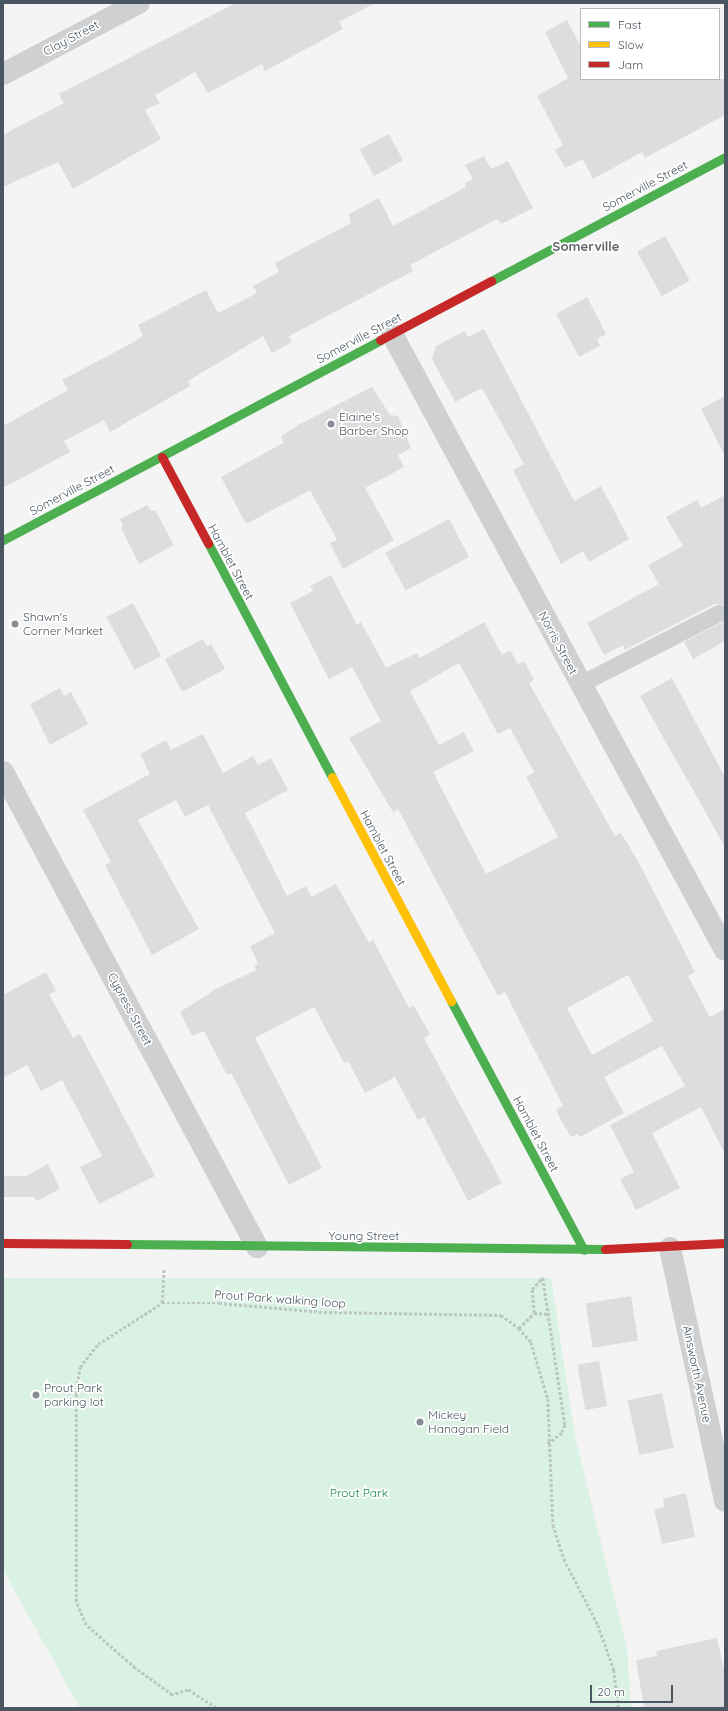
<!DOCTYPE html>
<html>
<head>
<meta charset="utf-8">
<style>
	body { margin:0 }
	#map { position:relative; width:728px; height:1711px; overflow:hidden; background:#f4f4f4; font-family:Quicksand,sans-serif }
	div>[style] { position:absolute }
	.green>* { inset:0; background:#d9f2e3 }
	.building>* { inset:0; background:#ddddde; transform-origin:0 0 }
	.path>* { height:2.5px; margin-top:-1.25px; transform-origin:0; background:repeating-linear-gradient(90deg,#bcc7c4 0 3px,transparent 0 5px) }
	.lane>* { height:17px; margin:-8.5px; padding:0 8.5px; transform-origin:8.5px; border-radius:8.5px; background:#ced0d2 }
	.street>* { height:22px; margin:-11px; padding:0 11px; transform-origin:11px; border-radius:11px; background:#ced0d2 }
	.fast>* { height:9px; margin:-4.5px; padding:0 4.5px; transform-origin:4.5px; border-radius:4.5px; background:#4caf50 }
	.slow>* { height:9px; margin:-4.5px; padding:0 4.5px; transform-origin:4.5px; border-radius:4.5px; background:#ffc107 }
	.jam>* { height:9px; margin:-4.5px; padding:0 4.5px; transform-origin:4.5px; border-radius:4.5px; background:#c62828 }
	.dots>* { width:11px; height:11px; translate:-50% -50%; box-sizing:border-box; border:2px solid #fff; border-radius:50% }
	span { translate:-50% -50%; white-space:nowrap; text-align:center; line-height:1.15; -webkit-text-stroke:3.5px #fff; paint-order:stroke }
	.street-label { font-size:12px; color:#4a5661 }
	.poi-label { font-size:12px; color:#4a5661 }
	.left { translate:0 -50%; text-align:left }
	.park-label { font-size:12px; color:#17864f }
	.neighbourhood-label { font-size:13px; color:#5f6368; font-weight:700 }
	.frame { position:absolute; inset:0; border:4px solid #4a5661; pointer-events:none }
	.legend { position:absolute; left:580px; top:8px; width:140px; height:72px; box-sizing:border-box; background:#fff; border:1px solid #b7bbc0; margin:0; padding:5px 7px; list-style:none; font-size:12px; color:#4a5661 }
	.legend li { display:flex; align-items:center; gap:8px; height:20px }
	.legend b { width:20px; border:1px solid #b7bbc0 }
	.scale { position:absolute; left:590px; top:1685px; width:83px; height:18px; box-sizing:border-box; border:2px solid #4a5661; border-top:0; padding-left:5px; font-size:12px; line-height:14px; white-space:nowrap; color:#4a5661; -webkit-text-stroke:3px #fff; paint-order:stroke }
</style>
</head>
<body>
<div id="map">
	<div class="green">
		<i style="clip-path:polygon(3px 1278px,551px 1278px,575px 1436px,627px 1649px,631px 1708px,80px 1708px,3px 1570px)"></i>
	</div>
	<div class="building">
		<i style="clip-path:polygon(236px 3px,375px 3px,339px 22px,343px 29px,265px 71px,262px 64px,208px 93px,195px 72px,155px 95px,160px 103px,145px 110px,161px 139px,73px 189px,58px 162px,3px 187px,4px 134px,64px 103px,59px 94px)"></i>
		<i style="clip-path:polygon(567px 20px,581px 47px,581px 79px,725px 79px,725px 115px,645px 158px,642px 152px,593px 179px,583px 159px,565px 168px,555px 150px,563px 145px,537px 96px,568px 78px,545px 32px)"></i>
		<i style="left:389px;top:134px;width:30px;height:33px;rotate:62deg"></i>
		<i style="clip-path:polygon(484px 156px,491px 169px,508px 161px,533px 208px,501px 224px,497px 219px,410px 265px,413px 271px,289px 336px,292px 342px,272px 353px,263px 336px,188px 381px,190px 386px,110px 432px,104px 420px,64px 441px,70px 452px,3px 488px,3px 426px,68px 390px,62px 380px,134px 342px,143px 335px,138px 325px,206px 290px,218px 313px,257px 293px,253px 286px,279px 272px,275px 263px,351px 223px,349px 214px,379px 198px,393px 226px,466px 187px,465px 183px,473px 179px,465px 165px)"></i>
		<i style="left:665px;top:236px;width:51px;height:32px;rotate:61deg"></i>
		<i style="clip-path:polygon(587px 297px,606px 334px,597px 339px,600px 346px,579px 357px,556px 314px)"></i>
		<i style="clip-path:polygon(484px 329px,574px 501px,601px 486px,629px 539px,589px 562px,583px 551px,561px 564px,513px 470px,524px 464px,482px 388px,455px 402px,432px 359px,436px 346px,465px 331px,468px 337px)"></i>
		<i style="clip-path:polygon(372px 387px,390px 415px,398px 416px,411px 448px,398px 455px,404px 467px,365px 488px,394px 540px,343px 569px,330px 543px,337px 540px,310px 490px,246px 524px,221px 477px,283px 443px,281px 436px,300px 424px)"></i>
		<i style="clip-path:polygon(725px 396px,725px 456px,701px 409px)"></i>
		<i style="clip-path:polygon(725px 495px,725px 605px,714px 604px,625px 650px,623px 645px,604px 655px,587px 623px,659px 584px,648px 565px,683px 546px,666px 517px,697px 500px,701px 508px)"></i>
		<i style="clip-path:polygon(147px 505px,151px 511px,155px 510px,174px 545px,139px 564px,121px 528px,123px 526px,120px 519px)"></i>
		<i style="left:449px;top:519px;width:43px;height:72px;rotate:62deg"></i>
		<i style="clip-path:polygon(evenodd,331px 575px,357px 625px,361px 622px,386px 668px,417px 653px,420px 658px,484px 622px,502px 655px,510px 650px,518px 664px,524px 661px,534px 680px,529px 683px,615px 836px,621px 833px,639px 863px,695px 972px,688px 976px,710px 1017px,725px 1009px,725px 1154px,701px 1107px,652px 1133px,680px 1188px,636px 1210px,620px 1179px,634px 1172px,610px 1125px,685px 1086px,662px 1046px,604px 1077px,624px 1113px,580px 1137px,578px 1134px,571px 1137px,562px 1122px,556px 1110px,563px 1106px,505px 992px,498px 996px,398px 809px,393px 812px,349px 738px,381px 721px,352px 667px,329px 679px,290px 603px,313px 591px,310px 586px,331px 575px,459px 663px,498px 734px,510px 728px,534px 772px,526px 777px,558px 837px,486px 874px,433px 772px,474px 751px,464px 732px,439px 745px,410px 691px,459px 663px,331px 575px,628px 975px,653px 1021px,592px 1055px,567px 1008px,628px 975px)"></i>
		<i style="left:133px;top:603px;width:60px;height:30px;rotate:62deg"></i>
		<i style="clip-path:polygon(725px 621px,725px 641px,693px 659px,684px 642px)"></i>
		<i style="clip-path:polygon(203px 639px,207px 646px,211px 644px,225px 669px,182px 692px,165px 659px)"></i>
		<i style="clip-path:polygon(672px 678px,725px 777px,725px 847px,640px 696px)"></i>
		<i style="clip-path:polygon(60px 688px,64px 696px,71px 692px,88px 724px,50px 745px,30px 704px)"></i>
		<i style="clip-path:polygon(203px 734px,223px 773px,253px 756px,258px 765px,271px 758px,288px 790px,245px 813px,287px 896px,306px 886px,311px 897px,336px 884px,369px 943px,373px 940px,409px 1008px,414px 1006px,430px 1034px,424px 1038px,502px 1183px,468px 1201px,424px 1117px,418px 1120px,395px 1077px,365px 1093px,348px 1061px,344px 1063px,314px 1007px,255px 1038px,322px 1168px,289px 1185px,231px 1073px,227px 1075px,204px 1031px,192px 1036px,180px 1012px,216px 989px,256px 970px,254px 966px,258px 964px,250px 946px,275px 933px,208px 805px,185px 817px,176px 800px,138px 820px,199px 929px,152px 955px,105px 865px,111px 862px,83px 810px,150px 774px,140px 754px,166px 740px,171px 750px)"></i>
		<i style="clip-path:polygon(46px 972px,56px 991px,49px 994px,73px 1038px,80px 1034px,155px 1176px,99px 1204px,80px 1167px,102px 1156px,62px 1080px,41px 1091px,27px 1065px,3px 1078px,3px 995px)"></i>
		<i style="clip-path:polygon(48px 1164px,60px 1189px,37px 1201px,34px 1197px,3px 1197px,3px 1176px,26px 1176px)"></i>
		<i style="left:631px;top:1296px;width:45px;height:46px;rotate:81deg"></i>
		<i style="left:599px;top:1361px;width:46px;height:22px;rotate:80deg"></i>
		<i style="left:662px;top:1393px;width:56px;height:35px;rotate:78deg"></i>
		<i style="clip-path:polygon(686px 1493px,695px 1537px,662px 1544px,654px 1509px,664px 1507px,663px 1499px)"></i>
		<i style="clip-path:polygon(717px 1638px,725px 1674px,725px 1708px,644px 1708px,636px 1660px,657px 1656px,656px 1651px)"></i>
	</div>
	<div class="path">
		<i style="left:543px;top:1278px;width:149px;rotate:81.5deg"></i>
		<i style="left:565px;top:1425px;width:9px;rotate:111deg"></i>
		<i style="left:562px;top:1433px;width:18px;rotate:142deg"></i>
		<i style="left:162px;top:1303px;width:34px;rotate:-87deg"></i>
		<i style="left:534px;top:1313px;width:16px;rotate:4deg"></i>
		<i style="left:519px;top:1328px;width:21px;rotate:-45deg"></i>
		<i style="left:534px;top:1313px;width:24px;rotate:-95deg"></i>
		<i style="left:532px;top:1289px;width:16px;rotate:-47deg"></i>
		<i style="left:216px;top:1708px;width:33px;rotate:-147deg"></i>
		<i style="left:188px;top:1690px;width:17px;rotate:163deg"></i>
		<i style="left:172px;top:1695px;width:46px;rotate:-143.9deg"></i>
		<i style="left:135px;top:1668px;width:65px;rotate:-138.7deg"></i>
		<i style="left:86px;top:1625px;width:25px;rotate:-113deg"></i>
		<i style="left:76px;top:1602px;width:208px;rotate:-90deg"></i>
		<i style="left:76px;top:1394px;width:27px;rotate:-82deg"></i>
		<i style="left:80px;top:1367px;width:29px;rotate:-52deg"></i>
		<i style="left:98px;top:1344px;width:76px;rotate:-32.6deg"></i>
		<i style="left:162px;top:1303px;width:57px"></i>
		<i style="left:219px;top:1303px;width:105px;rotate:4.9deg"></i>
		<i style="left:324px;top:1312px;width:177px;rotate:1deg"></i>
		<i style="left:501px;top:1315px;width:22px;rotate:36deg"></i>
		<i style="left:519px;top:1328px;width:18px;rotate:49deg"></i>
		<i style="left:531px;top:1342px;width:59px;rotate:73.4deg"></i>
		<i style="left:548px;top:1399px;width:126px;rotate:87.7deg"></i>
		<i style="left:553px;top:1525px;width:36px;rotate:72deg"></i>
		<i style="left:564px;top:1559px;width:74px;rotate:62.7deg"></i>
		<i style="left:598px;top:1625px;width:48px;rotate:70.4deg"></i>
		<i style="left:614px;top:1670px;width:38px;rotate:83deg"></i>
	</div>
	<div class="lane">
		<i style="left:580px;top:684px;width:156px;rotate:-27.1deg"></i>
	</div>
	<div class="street">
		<i style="left:3px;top:74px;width:153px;rotate:-27.6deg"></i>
		<i style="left:392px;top:334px;width:700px;rotate:61.61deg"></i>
		<i style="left:3px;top:772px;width:539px;rotate:61.86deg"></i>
		<i style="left:670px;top:1248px;width:259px;rotate:77.7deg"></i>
	</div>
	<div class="fast">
		<i style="left:491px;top:281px;width:265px;rotate:-27.9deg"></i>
		<i style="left:3px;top:540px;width:427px;rotate:-27.9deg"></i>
		<i style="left:208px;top:543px;width:265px;rotate:62.1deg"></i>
		<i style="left:451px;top:1001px;width:282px;rotate:61.9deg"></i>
		<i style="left:127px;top:1244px;width:478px;rotate:0.6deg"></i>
	</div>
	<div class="slow">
		<i style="left:332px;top:777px;width:254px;rotate:62deg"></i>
	</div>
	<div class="jam">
		<i style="left:380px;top:340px;width:126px;rotate:-28deg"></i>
		<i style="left:162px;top:457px;width:98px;rotate:61.9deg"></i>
		<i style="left:3px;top:1243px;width:124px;rotate:0.5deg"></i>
		<i style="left:605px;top:1249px;width:120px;rotate:-2.9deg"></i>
	</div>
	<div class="dots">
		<i style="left:331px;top:424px;background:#868d94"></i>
		<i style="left:15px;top:624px;background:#868d94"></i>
		<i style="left:36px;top:1395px;background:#868d94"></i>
		<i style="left:420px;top:1422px;background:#868d94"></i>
	</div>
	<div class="street-label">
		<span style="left:71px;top:38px;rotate:-28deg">Clay Street</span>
		<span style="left:645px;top:186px;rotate:-28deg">Somerville Street</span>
		<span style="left:359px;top:338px;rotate:-28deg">Somerville Street</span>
		<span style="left:72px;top:490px;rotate:-28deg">Somerville Street</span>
		<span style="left:231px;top:562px;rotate:62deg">Hamblet Street</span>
		<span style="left:558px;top:643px;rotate:62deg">Norris Street</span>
		<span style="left:383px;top:848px;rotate:62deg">Hamblet Street</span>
		<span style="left:130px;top:1009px;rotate:62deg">Cypress Street</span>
		<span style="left:536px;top:1134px;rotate:62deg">Hamblet Street</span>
		<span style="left:364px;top:1236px">Young Street</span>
		<span style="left:280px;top:1299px;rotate:4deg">Prout Park walking loop</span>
		<span style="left:697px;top:1374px;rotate:78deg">Ainsworth Avenue</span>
	</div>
	<div class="poi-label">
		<span class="left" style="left:339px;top:424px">Elaine's<br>Barber Shop</span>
		<span class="left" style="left:23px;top:624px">Shawn's<br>Corner Market</span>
		<span class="left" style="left:44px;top:1395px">Prout Park<br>parking lot</span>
		<span class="left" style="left:428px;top:1422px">Mickey<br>Hanagan Field</span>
	</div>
	<div class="park-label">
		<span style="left:359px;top:1493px">Prout Park</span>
	</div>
	<div class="neighbourhood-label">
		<span style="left:586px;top:246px">Somerville</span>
	</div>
	<div class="frame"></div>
	<ul class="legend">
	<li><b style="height:5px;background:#4caf50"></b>Fast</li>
	<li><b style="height:5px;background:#ffc107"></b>Slow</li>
	<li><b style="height:5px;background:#c62828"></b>Jam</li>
	</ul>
	<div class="scale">20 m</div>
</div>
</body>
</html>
